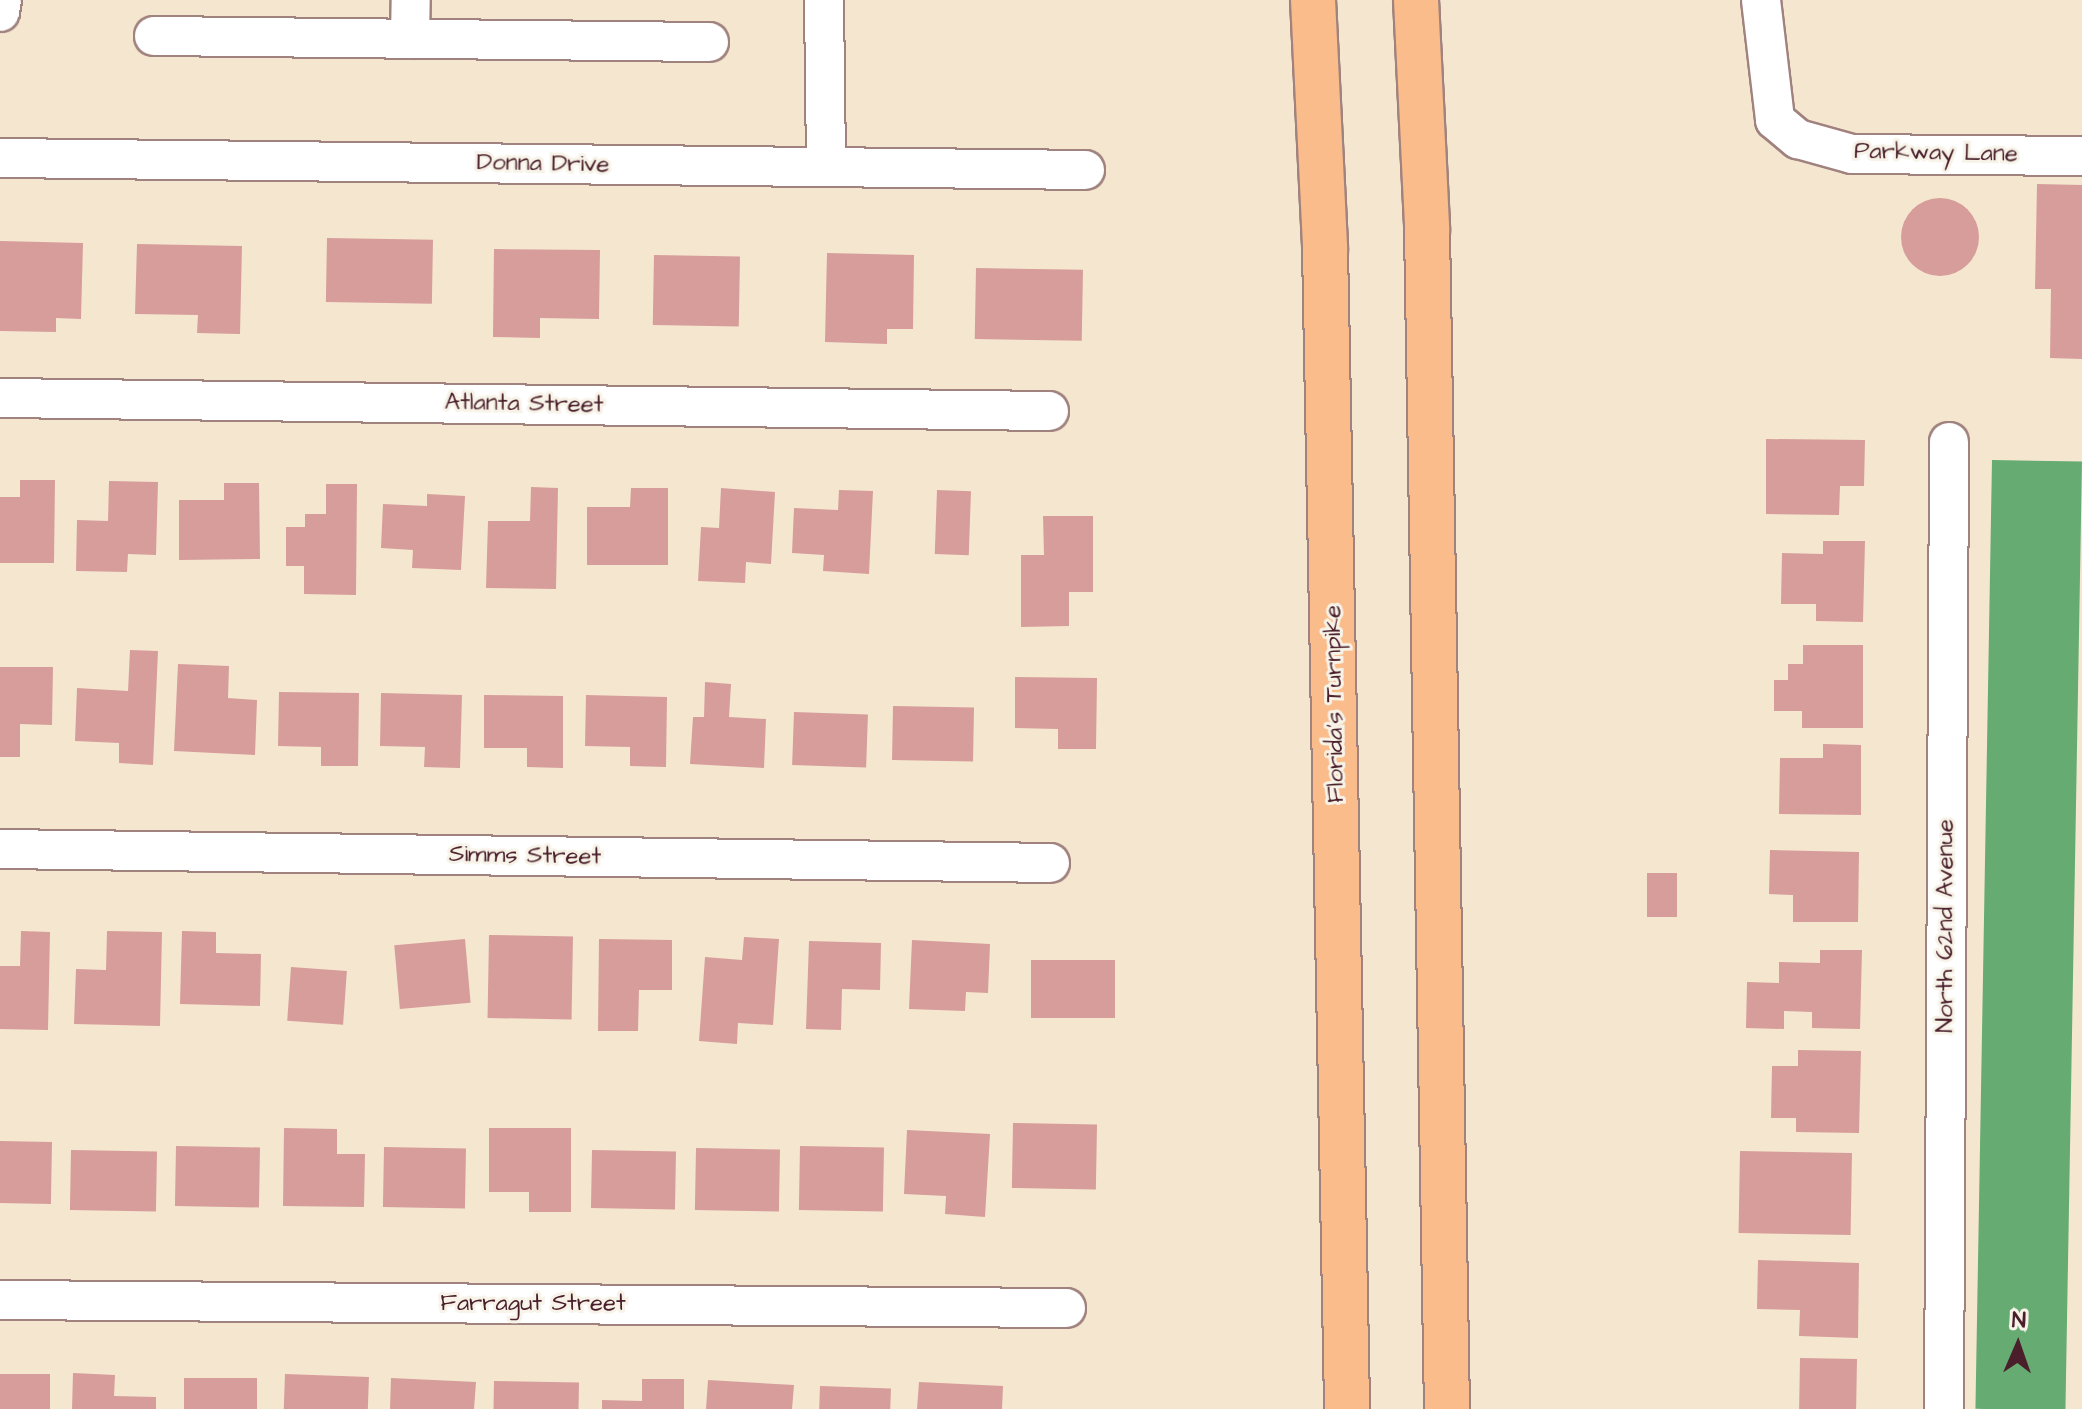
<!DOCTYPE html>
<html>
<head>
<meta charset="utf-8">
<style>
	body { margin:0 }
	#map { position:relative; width:2082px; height:1409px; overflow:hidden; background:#f5e6d0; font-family:"Architects Daughter",sans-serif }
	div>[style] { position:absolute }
	.forest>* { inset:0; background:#66ab71; transform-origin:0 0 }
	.building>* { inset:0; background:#d69d9a; transform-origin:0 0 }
	.round { border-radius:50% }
	.roads { filter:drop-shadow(2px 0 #a0827e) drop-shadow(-2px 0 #a0827e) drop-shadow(0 2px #a0827e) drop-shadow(0 -2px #a0827e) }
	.minor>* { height:38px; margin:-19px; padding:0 19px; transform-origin:19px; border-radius:19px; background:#fff }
	.highway>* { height:44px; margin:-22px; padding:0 22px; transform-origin:22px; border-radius:22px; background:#f9bc8a }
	span { translate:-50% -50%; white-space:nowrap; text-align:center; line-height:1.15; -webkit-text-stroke:6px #f7f3e8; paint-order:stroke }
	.street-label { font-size:24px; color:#4a1f2b }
	.north { position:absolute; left:1978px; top:1305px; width:80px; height:80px; -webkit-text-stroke:6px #f7f3e8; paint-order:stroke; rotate:2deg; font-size:22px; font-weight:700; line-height:32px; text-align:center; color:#4a1f2b }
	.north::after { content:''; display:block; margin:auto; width:28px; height:36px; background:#4a1f2b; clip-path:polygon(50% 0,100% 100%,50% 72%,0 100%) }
</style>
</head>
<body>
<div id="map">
	<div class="forest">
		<i style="left:1992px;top:460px;width:90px;height:949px;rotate:1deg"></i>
	</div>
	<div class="building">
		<i style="clip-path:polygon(2037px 184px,2082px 185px,2082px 359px,2050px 358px,2051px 289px,2035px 289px)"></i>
		<i class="round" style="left:1901px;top:198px;width:78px;height:78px"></i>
		<i style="left:327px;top:238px;width:106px;height:64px;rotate:1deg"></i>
		<i style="clip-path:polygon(0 241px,83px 243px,81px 319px,56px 318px,56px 332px,0 331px)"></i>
		<i style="clip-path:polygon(137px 244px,242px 246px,240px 334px,197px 333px,198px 315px,135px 314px)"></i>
		<i style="clip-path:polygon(494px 249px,600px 250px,599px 319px,540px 318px,540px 338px,493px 337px)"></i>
		<i style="clip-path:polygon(827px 253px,914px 255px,913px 329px,887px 329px,887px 344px,825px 342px)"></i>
		<i style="left:654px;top:255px;width:86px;height:70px;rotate:1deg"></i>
		<i style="left:976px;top:268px;width:107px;height:71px;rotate:1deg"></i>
		<i style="clip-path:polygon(1766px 439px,1865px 440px,1864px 486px,1840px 486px,1839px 515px,1766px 514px)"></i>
		<i style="clip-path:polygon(20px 480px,55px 480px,54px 563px,0 563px,0 497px,20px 497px)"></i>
		<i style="clip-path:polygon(109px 481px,158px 482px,156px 555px,128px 554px,127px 572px,76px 571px,77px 520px,108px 521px)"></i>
		<i style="clip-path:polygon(224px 483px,259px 483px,260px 559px,179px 560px,179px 500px,224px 500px)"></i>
		<i style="clip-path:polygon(326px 484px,357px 484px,356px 595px,304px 594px,304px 566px,286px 566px,286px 527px,305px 527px,305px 514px,326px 514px)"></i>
		<i style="clip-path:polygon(531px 487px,558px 488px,556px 589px,486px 588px,488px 521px,530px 521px)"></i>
		<i style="clip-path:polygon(631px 488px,668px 488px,668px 565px,587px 565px,587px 507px,630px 507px)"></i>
		<i style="clip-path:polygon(721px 488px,775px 492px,771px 564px,746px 562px,745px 583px,698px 581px,701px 527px,719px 528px)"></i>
		<i style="clip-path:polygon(839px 490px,873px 491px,869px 574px,823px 571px,824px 555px,792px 553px,794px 508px,838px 510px)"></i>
		<i style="left:937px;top:490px;width:34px;height:64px;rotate:2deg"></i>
		<i style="clip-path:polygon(427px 494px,465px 496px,461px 570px,412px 568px,413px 550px,381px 548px,383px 504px,427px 506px)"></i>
		<i style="clip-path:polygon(1043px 516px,1093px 516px,1093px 592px,1069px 592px,1069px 626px,1021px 627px,1021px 555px,1044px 555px)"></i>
		<i style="clip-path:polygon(1823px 541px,1865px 541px,1863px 622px,1816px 621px,1816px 604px,1781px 604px,1782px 553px,1823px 554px)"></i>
		<i style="clip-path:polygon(1803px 645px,1863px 645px,1863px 728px,1802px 728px,1802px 711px,1774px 711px,1774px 680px,1788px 680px,1788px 664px,1803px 664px)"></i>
		<i style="clip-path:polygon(130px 650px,158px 651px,153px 765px,119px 763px,119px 743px,75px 741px,77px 688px,128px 691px)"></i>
		<i style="clip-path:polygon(178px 664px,229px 666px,228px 698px,257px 700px,255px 755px,174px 751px)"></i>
		<i style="clip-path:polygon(0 667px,53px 667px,52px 725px,20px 724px,20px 757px,0 757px)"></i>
		<i style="clip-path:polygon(1015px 677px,1097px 678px,1096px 749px,1058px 749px,1058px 729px,1015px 728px)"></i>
		<i style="clip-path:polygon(705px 682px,731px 684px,729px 717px,766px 719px,764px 768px,690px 764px,693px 717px,704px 717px)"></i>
		<i style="clip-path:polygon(279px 692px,359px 693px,358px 766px,321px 766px,321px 747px,278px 746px)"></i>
		<i style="clip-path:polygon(381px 693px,462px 695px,460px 768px,424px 767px,425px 747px,380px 746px)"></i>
		<i style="clip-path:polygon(484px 695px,563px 696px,563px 768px,527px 767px,527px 748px,484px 748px)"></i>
		<i style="clip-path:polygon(586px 695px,667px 697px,666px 767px,630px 766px,630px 747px,585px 746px)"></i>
		<i style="left:893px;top:706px;width:81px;height:54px;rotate:1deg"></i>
		<i style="left:794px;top:712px;width:74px;height:53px;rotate:2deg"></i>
		<i style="clip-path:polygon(1823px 744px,1861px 745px,1861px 815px,1779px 814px,1780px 758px,1823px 758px)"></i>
		<i style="clip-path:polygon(1770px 850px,1859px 852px,1858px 922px,1793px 922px,1793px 895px,1769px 894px)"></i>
		<i style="left:1647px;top:873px;width:30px;height:44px"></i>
		<i style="clip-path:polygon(21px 931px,50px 932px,48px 1030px,0 1029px,0 966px,20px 966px)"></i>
		<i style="clip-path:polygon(107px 931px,162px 932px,160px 1026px,74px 1024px,76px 969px,106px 970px)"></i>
		<i style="clip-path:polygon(182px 931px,216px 932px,216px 953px,261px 954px,260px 1006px,180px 1004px)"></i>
		<i style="left:489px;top:935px;width:84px;height:83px;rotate:1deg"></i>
		<i style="clip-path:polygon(744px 937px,779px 939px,773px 1025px,738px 1023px,737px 1044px,699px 1041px,705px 957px,742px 960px)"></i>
		<i style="left:465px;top:939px;width:64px;height:71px;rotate:85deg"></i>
		<i style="clip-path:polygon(599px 939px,672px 940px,672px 990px,639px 990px,638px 1031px,598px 1031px)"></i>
		<i style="clip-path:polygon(912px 940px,990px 944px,988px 993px,966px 992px,965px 1011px,909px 1009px)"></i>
		<i style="clip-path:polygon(809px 941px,881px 943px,880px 990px,842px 989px,841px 1030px,806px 1029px)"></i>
		<i style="clip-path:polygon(1820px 950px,1862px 950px,1860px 1029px,1812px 1028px,1812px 1012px,1784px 1011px,1784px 1029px,1746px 1028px,1747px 982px,1779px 983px,1779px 962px,1820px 963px)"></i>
		<i style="left:1031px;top:960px;width:84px;height:58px"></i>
		<i style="left:291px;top:967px;width:56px;height:54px;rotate:4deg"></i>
		<i style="clip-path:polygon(1798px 1050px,1861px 1051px,1859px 1133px,1796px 1132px,1796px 1118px,1771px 1118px,1772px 1066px,1798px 1066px)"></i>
		<i style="left:1013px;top:1123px;width:84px;height:65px;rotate:1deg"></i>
		<i style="clip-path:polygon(284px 1128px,337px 1129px,337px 1154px,365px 1154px,364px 1207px,283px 1206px)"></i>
		<i style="clip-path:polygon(489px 1128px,571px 1128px,571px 1212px,529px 1212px,529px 1192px,489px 1192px)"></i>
		<i style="clip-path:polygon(907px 1130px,990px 1134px,985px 1217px,945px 1214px,946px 1196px,904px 1194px)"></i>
		<i style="left:0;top:1141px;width:52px;height:62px;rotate:1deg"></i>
		<i style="left:176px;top:1146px;width:84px;height:60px;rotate:1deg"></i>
		<i style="left:800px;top:1146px;width:84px;height:64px;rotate:1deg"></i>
		<i style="left:384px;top:1147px;width:82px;height:60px;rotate:1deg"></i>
		<i style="left:696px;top:1148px;width:84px;height:62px;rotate:1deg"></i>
		<i style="left:71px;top:1150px;width:86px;height:60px;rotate:1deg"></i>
		<i style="left:592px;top:1150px;width:84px;height:58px;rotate:1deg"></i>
		<i style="left:1740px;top:1151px;width:112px;height:82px;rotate:1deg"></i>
		<i style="clip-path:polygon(1758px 1260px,1859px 1263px,1858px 1338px,1799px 1336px,1800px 1310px,1757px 1309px)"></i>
		<i style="left:1800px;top:1358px;width:57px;height:51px;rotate:1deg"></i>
		<i style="clip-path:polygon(73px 1373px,115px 1375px,114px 1396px,156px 1397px,156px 1409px,72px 1409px)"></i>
		<i style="left:0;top:1374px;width:50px;height:35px"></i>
		<i style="left:285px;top:1374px;width:84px;height:35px;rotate:2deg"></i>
		<i style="left:184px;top:1378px;width:73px;height:31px"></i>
		<i style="clip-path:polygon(391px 1378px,476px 1382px,474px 1409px,390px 1409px)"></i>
		<i style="clip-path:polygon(642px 1379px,684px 1379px,684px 1409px,602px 1409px,602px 1400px,642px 1401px)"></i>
		<i style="clip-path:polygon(708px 1380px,794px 1385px,792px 1409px,706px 1409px)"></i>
		<i style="left:494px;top:1381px;width:85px;height:28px;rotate:1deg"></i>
		<i style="clip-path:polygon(919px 1382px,1003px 1386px,1002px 1409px,917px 1409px)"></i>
		<i style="left:820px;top:1386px;width:71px;height:23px;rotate:2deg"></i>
	</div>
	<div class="roads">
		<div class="minor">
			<i style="left:824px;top:0;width:167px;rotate:89.3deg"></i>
			<i style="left:1761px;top:0;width:121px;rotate:83.3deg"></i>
			<i style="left:1775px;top:120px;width:30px;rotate:40deg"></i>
			<i style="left:1798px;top:139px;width:56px;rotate:15.5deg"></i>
			<i style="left:1852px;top:154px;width:230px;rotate:0.5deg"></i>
			<i style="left:0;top:12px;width:12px;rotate:-81deg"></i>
			<i style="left:154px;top:36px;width:555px;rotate:0.62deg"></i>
			<i style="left:410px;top:39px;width:39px;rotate:-89deg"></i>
			<i style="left:0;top:158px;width:1085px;rotate:0.63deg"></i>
			<i style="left:0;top:398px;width:1049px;rotate:0.71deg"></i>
			<i style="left:0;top:849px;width:1050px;rotate:0.76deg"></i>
			<i style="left:0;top:1300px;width:1066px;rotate:0.43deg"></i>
			<i style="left:1944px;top:1409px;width:967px;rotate:-89.7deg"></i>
		</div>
		<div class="highway">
			<i style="left:1313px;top:0;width:248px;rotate:87.2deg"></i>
			<i style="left:1325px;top:248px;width:1161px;rotate:88.91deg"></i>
			<i style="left:1416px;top:0;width:229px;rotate:87.2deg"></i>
			<i style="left:1427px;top:229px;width:1180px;rotate:89.03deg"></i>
		</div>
	</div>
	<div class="street-label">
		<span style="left:1936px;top:153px;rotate:1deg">Parkway Lane</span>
		<span style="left:543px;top:164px;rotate:1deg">Donna Drive</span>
		<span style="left:524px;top:404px;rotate:1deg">Atlanta Street</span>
		<span style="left:1335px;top:704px;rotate:-91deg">Florida's Turnpike</span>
		<span style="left:525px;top:856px;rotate:1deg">Simms Street</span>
		<span style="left:1946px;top:926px;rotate:-90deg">North 62nd Avenue</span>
		<span style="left:533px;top:1304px">Farragut Street</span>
	</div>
	<div class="north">N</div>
</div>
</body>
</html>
